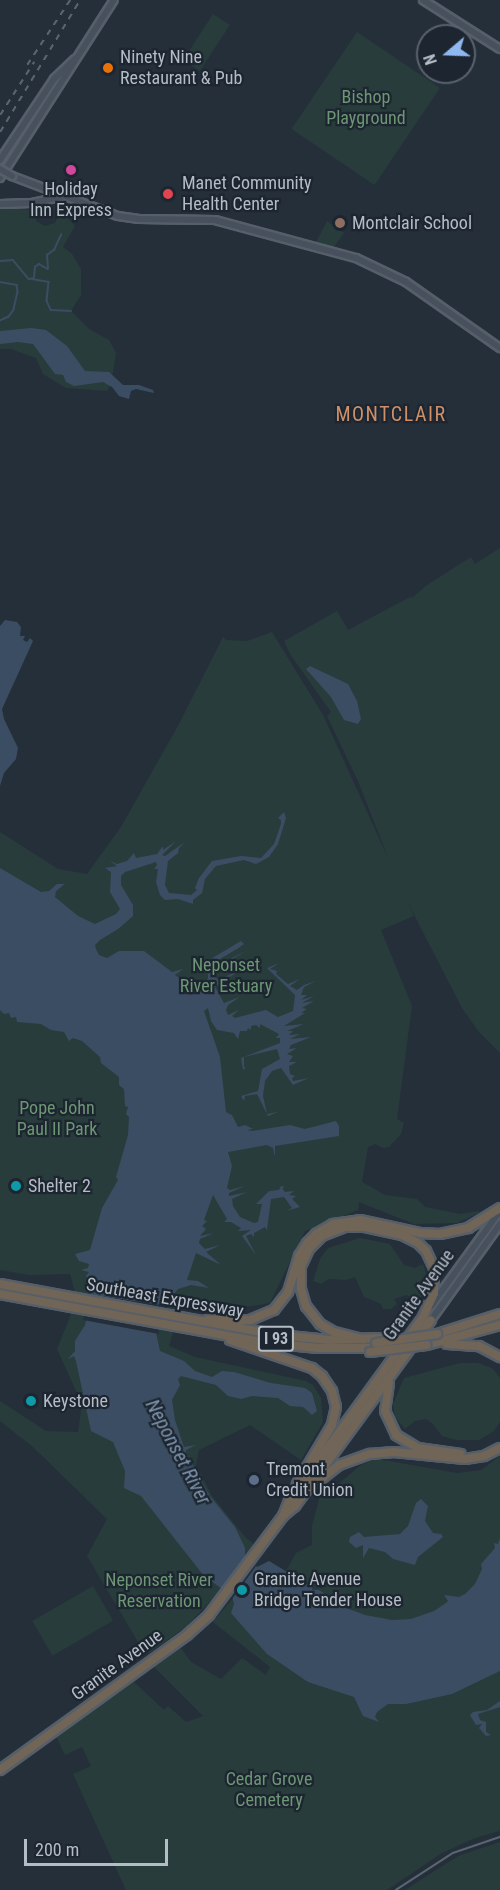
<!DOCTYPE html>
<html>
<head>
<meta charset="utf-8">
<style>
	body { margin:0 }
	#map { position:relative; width:500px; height:1890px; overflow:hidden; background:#252f3a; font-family:"Roboto Condensed",sans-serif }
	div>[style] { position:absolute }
	.green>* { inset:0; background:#283c3c; transform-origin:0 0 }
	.water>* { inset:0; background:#3b4d62 }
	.pier>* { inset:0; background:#252f3a }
	.stream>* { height:1.5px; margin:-0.75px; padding:0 0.75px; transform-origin:0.75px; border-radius:0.75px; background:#3b4d62 }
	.roads { filter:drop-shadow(2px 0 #565f69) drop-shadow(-2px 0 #565f69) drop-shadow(0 2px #565f69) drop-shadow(0 -2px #565f69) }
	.secondary>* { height:6px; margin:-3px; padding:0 3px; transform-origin:3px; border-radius:3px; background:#47505d }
	.highway>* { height:8px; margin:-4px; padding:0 4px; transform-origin:4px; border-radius:4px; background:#706556 }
	.tram>* { height:1.5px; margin:-0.75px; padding:0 0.75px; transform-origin:0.75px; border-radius:0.75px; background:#5a6572 }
	.rail>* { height:1.5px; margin-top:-0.75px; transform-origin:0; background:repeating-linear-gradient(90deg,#5a6572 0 6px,transparent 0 12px) }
	.bridges { filter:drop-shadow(2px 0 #565f69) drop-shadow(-2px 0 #565f69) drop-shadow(0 2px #565f69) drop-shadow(0 -2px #565f69) }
	.secondary-bridge>* { height:6px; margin:-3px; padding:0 3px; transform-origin:3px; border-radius:3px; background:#47505d }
	.highway-bridge>* { height:8px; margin:-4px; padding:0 4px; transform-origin:4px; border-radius:4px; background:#706556 }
	.dots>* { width:16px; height:16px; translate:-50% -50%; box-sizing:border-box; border:3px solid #1d2630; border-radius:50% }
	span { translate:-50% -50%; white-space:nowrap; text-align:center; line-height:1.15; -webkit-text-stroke:4.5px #1d2630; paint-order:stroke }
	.shield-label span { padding:2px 4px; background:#1d2630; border:2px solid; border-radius:4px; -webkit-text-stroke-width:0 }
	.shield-label { font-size:16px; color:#b4bcc6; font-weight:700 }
	.poi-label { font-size:18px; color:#b4bcc6 }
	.left { translate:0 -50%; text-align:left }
	.park-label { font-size:18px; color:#6c9674 }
	.street-label { font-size:18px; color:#b4bcc6 }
	.neighbourhood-label { font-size:20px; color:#cd9068; letter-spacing:1.5px }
	.water-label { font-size:20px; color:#7d93ac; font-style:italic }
	.north { position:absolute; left:416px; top:24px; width:60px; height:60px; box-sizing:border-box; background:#1d2630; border:2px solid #59626c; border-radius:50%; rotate:251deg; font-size:16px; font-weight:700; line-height:24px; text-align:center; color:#b4bcc6 }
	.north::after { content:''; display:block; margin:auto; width:21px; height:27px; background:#8fb8f0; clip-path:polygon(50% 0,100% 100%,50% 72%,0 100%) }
	.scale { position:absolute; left:24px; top:1839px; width:144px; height:27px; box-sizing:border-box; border:3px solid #b4bcc6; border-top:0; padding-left:8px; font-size:18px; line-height:21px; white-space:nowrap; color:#b4bcc6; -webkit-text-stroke:4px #1d2630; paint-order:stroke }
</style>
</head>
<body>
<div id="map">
	<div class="green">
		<i style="left:213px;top:14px;width:20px;height:55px;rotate:33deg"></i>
		<i style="left:357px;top:32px;width:100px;height:117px;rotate:34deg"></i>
		<i style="clip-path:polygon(0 208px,37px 210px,36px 221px,45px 226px,55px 223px,59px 214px,64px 214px,75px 226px,63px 247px,72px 254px,81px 269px,81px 295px,71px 311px,89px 329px,109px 340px,116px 353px,111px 384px,107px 391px,66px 388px,43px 374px,36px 358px,11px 349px,0 349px)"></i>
		<i style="clip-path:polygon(327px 221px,344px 233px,334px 247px,316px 242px)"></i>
		<i style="clip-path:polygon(500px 548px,500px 1053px,479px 1032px,462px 1008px,406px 899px,414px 916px,381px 930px,412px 1006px,397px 1119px,404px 1123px,401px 1134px,389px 1147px,383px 1148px,375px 1144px,368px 1147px,362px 1182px,385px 1195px,417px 1199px,425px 1207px,460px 1214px,479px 1211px,479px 1213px,457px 1223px,414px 1224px,359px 1202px,358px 1210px,305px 1231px,270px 1303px,234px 1309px,184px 1299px,169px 1346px,195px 1357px,306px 1381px,313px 1385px,321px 1398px,323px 1422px,301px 1460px,250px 1425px,199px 1450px,196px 1465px,212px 1496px,246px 1538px,254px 1544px,245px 1557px,257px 1567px,269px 1561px,286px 1571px,296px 1553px,312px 1545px,312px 1526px,320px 1495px,330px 1491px,361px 1465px,372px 1460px,383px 1460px,457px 1473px,481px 1470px,500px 1456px,500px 1831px,475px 1838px,442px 1853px,387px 1890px,126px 1890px,73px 1774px,91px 1766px,82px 1747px,65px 1755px,56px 1736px,134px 1682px,164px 1710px,168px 1706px,186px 1722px,203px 1716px,154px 1667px,181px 1648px,191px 1662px,221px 1679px,242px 1658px,266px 1675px,270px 1667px,213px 1622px,233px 1598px,221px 1590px,186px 1627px,149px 1653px,144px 1652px,87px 1556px,107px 1519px,33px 1447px,0 1421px,0 1401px,46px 1431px,78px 1432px,82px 1404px,57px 1349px,70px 1317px,75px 1292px,70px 1274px,29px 1275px,0 1270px,0 832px,58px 869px,87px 874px,121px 827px,179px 724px,223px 637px,226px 640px,247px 641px,272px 632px,323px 715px,389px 860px,358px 781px,327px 716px,331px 712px,290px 654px,284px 641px,337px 611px,348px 630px,410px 597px,412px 598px,427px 585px,471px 557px,475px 564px)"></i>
		<i style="clip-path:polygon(360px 1238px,390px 1244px,404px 1265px,415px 1268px,423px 1264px,427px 1276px,424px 1294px,417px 1302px,407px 1295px,394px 1299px,397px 1304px,391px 1309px,383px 1309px,381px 1304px,364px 1297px,355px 1277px,346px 1280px,329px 1279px,321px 1284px,313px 1281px,320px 1259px,328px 1248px)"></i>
		<i style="clip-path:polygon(460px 1363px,478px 1363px,492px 1368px,500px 1378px,500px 1422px,494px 1431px,479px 1440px,456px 1440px,442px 1436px,433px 1424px,426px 1419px,415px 1421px,405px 1429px,395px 1417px,393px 1404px,404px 1378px)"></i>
		<i style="left:93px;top:1586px;width:40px;height:70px;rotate:60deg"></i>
		<i style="clip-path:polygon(500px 1842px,500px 1890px,405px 1890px,458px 1856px)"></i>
	</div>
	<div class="water">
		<i style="clip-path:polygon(31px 328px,46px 330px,67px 346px,85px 371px,109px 372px,123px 385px,139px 385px,153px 390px,154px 393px,136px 389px,131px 391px,129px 399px,119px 396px,112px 387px,103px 382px,74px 386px,66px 382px,63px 375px,55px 374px,33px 344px,18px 342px,0 344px,0 331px)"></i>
		<i style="clip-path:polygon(5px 620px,17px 622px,21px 627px,20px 636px,25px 636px,23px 640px,27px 642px,30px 638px,33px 641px,2px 709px,4px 719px,18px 748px,16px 759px,4px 773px,0 786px,0 626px)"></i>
		<i style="clip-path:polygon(310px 666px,348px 684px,357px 701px,361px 719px,358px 724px,344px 720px,331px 697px,306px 669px)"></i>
		<i style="clip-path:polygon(284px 812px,286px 818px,278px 844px,269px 857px,256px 864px,244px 860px,216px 866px,205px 879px,202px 893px,193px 900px,193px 904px,178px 899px,165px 900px,160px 895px,156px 882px,158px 869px,154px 869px,157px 865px,156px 862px,125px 872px,121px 876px,121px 885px,133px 905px,133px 916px,118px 929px,100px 940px,95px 945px,96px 949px,99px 955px,107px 958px,119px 951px,144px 951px,172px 972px,183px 969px,175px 975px,188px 984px,201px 987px,210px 981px,203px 983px,208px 979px,208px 974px,203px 968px,198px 969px,199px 966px,241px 941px,244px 944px,237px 949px,206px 967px,212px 968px,246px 951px,211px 972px,218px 980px,242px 969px,215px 987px,224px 1003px,240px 997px,228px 1005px,226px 1010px,228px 1015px,239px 1010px,232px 1016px,235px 1018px,266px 1010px,278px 1017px,293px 1011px,295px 995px,267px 968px,279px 963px,270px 969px,277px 971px,276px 974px,288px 984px,300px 979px,290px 986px,297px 990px,304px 985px,316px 981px,304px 987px,301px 995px,307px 995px,301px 1000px,314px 996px,302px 1003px,314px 1001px,302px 1008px,307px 1009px,301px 1013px,305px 1013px,284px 1026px,304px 1024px,287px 1031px,293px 1031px,289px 1035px,300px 1034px,290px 1039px,311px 1037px,291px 1045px,289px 1049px,297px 1048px,287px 1054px,293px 1056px,289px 1062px,297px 1062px,289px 1066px,290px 1074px,295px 1076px,292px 1078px,293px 1081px,309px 1078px,293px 1085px,281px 1068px,272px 1071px,265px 1081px,263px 1096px,267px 1114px,278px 1112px,268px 1116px,257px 1094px,245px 1096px,244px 1101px,241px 1096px,258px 1091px,262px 1069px,280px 1059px,277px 1049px,244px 1057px,244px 1067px,246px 1067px,243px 1070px,241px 1058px,280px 1043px,280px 1038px,276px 1038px,279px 1034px,260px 1024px,260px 1028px,256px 1025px,251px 1026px,251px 1030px,248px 1028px,247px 1031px,240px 1031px,238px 1039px,234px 1033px,217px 1030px,211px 1021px,208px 1008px,204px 1011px,220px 1057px,226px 1112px,232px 1115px,238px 1127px,245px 1125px,253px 1129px,247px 1130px,252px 1131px,290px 1125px,305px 1129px,336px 1121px,339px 1126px,339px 1136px,275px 1146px,275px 1157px,273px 1148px,267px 1145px,228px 1152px,232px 1166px,227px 1188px,230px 1190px,245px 1186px,229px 1193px,229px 1196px,247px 1192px,232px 1199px,233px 1206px,240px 1217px,254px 1223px,258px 1222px,262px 1204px,256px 1204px,269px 1191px,279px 1190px,281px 1186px,285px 1187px,282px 1188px,285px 1192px,294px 1191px,289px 1195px,296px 1196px,292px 1199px,300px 1207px,286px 1211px,292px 1208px,284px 1197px,271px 1199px,267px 1230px,274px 1242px,265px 1227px,254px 1233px,254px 1237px,251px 1234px,246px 1236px,256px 1255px,242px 1236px,251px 1230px,238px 1231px,241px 1228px,231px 1222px,224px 1222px,227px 1219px,213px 1195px,204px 1220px,207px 1221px,202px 1226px,206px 1229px,200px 1236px,214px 1233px,200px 1239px,199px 1243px,205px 1249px,220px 1245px,206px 1252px,221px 1265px,196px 1253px,187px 1280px,198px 1281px,209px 1288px,191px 1285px,178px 1289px,165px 1305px,155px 1328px,160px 1351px,184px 1361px,195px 1371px,212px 1377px,222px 1371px,234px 1372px,271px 1383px,305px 1388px,312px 1393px,317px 1411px,312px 1415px,303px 1407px,290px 1406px,278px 1398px,252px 1396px,241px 1399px,228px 1396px,216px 1385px,181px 1376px,178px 1379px,180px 1385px,172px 1400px,175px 1420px,184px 1447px,196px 1445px,186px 1450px,186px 1453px,210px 1496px,235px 1527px,245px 1548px,245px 1557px,257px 1567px,269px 1561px,287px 1572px,294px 1571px,297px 1577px,302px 1571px,300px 1580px,305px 1581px,308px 1586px,313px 1583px,312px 1590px,319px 1590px,346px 1608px,365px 1615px,392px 1620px,411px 1619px,434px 1611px,446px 1603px,448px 1601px,444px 1595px,459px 1597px,465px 1594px,475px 1584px,482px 1569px,481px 1564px,495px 1548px,494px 1543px,498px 1544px,500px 1538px,500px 1671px,452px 1694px,406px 1704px,388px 1704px,377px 1712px,375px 1717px,379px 1722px,363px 1716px,354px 1697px,308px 1682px,267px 1654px,231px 1613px,234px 1604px,232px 1596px,204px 1576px,141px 1496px,124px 1488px,125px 1471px,113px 1442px,91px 1431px,76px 1361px,74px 1356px,68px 1359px,75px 1351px,75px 1341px,85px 1325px,92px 1290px,86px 1276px,89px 1272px,81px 1270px,88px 1268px,89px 1264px,79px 1261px,75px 1254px,90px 1250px,102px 1208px,118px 1180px,116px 1177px,128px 1135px,129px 1117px,126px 1114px,128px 1107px,125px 1106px,124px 1089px,119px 1085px,119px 1077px,101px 1063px,100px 1057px,82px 1041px,73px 1038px,69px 1041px,64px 1032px,51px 1030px,41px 1024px,17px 1022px,16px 1017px,11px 1018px,9px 1013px,4px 1014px,0 1010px,0 868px,41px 892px,49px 891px,57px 884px,65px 884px,56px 891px,55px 897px,78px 916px,95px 924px,116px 914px,120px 909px,110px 892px,111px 872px,105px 868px,117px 866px,110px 861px,117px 864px,127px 861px,134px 853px,136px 858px,157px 854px,163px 846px,163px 850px,176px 841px,162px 855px,165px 856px,185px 842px,179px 848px,178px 853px,168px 861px,165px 885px,169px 893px,191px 895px,197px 890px,195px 888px,199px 878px,212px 861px,241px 856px,261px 858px,274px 844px,281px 824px,281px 820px,278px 818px)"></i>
		<i style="clip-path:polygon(421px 1499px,428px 1506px,425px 1521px,433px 1533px,441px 1534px,443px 1537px,418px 1557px,415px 1565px,393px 1559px,385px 1552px,369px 1548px,363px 1558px,363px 1545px,356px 1548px,349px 1542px,350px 1537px,359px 1532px,364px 1537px,400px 1534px,408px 1526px,416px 1503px)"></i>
		<i style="clip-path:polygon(500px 1701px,500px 1707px,478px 1714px,480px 1720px,486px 1722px,486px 1732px,491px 1735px,486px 1736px,479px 1728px,482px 1724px,476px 1725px,470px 1715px,473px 1712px,487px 1710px)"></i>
	</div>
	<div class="pier">
		<i style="clip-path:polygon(88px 1294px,168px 1306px,159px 1325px,159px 1334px,83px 1320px)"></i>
		<i style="clip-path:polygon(245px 1557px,256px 1566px,241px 1587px,245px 1589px,242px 1593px,238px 1591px,232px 1599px,221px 1590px)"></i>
	</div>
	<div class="stream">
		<i style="left:0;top:261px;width:13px;rotate:-4deg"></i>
		<i style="left:13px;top:260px;width:25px;rotate:50deg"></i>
		<i style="left:29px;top:279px;width:5px;rotate:-11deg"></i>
		<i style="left:34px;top:278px;width:11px;rotate:-85deg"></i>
		<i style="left:35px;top:267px;width:5px;rotate:-37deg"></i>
		<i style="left:39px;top:264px;width:10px;rotate:29deg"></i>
		<i style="left:48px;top:269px;width:14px;rotate:-94deg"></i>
		<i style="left:47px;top:255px;width:9px;rotate:-36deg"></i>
		<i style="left:54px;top:250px;width:17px;rotate:-65deg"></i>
		<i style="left:32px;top:279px;width:17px;rotate:10deg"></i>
		<i style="left:49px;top:282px;width:19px;rotate:96deg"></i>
		<i style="left:47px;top:301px;width:10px;rotate:66deg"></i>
		<i style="left:51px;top:310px;width:20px;rotate:3deg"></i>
		<i style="left:0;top:282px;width:17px;rotate:10deg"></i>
		<i style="left:17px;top:285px;width:7px;rotate:82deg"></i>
		<i style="left:18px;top:292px;width:18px;rotate:103deg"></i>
		<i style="left:14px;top:310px;width:9px;rotate:126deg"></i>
		<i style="left:9px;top:317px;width:10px;rotate:156deg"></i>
	</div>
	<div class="roads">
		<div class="secondary">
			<i style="left:423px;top:0;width:91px;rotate:32.5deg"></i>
			<i style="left:0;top:160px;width:97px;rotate:-56.3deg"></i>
			<i style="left:54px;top:79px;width:28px;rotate:-44deg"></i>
			<i style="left:12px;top:176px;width:113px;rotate:20.7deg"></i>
			<i style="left:118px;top:216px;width:21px;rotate:8deg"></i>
			<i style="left:139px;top:219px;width:76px;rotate:0.8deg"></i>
			<i style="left:215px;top:220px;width:146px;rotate:15.1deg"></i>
			<i style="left:356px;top:258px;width:55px;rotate:25.6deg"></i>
			<i style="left:406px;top:282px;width:115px;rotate:35.1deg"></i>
			<i style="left:0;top:178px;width:211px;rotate:-57.4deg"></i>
			<i style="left:0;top:204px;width:32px;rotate:-2deg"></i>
			<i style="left:32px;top:203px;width:33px;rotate:-12deg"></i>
			<i style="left:431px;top:1306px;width:117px;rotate:-54deg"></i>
			<i style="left:431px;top:1320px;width:118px;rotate:-54.3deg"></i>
		</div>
		<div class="highway">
			<i style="left:0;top:1284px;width:284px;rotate:10.4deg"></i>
			<i style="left:279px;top:1335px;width:50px;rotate:5.7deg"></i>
			<i style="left:329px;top:1340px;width:51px;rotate:-2.2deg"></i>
			<i style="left:0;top:1294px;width:271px;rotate:10.4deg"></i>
			<i style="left:267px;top:1343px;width:51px;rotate:5.6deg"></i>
			<i style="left:318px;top:1348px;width:55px"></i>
			<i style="left:207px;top:1320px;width:43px"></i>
			<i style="left:250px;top:1320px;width:26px;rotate:-23deg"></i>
			<i style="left:274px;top:1310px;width:23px;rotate:-52deg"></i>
			<i style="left:288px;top:1292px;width:38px;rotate:-73deg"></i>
			<i style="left:299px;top:1256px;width:15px;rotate:-58deg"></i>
			<i style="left:307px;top:1243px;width:13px;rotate:-45deg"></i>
			<i style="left:316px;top:1234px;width:20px;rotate:-30deg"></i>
			<i style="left:333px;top:1224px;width:27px;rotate:-8deg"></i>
			<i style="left:360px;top:1220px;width:61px;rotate:12.2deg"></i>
			<i style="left:420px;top:1233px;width:20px;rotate:3deg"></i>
			<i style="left:440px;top:1234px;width:29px;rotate:-12deg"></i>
			<i style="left:468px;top:1228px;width:38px;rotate:-32deg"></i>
			<i style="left:437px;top:1334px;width:66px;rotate:-17.6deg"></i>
			<i style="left:230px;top:1340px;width:87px;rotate:18.9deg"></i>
			<i style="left:312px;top:1368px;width:13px;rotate:39deg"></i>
			<i style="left:322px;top:1376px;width:18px;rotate:56deg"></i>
			<i style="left:332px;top:1391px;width:16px;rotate:76deg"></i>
			<i style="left:336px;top:1407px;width:18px;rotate:103deg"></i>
			<i style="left:332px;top:1425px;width:69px;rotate:120.7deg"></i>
			<i style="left:447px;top:1344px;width:32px;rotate:4deg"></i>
			<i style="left:479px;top:1346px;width:24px;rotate:28deg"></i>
			<i style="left:427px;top:1345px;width:76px;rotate:-15.3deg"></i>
			<i style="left:389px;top:1383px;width:28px;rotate:98deg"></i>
			<i style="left:385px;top:1411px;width:26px;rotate:65deg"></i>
			<i style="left:396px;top:1435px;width:26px;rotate:31deg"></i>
			<i style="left:418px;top:1448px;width:43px;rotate:7.9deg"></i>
			<i style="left:316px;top:1483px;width:29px;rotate:-38deg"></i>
			<i style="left:339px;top:1465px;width:33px;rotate:-20deg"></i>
			<i style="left:370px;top:1454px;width:24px;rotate:-5deg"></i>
			<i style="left:394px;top:1452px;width:71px;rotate:5.6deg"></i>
			<i style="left:465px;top:1459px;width:19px;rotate:-9deg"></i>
			<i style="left:484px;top:1456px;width:18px;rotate:-27deg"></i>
			<i style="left:283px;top:1516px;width:16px;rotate:-68deg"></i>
			<i style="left:289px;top:1501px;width:228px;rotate:-53.9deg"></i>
			<i style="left:423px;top:1317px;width:26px;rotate:-65deg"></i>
			<i style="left:434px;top:1293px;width:25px;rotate:-90deg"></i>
			<i style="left:434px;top:1268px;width:19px;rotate:-115deg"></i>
			<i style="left:426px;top:1251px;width:11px;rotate:-135deg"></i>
			<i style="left:418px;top:1243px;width:18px;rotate:-153deg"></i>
			<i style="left:402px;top:1235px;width:38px;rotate:-168deg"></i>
			<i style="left:365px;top:1227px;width:20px;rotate:180deg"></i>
			<i style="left:345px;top:1227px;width:25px;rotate:159deg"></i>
			<i style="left:322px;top:1236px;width:18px;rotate:135deg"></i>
			<i style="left:309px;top:1249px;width:19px;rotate:115deg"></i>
			<i style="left:301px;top:1266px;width:23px;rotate:90deg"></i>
			<i style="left:301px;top:1289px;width:18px;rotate:74deg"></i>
			<i style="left:306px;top:1306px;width:23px;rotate:52deg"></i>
			<i style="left:320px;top:1324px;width:16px;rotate:30deg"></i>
			<i style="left:334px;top:1332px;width:30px;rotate:14deg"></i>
			<i style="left:0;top:1770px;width:231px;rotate:-35.8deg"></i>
			<i style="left:187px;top:1635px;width:30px;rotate:-42deg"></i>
			<i style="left:209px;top:1615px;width:124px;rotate:-53.2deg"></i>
			<i style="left:283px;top:1516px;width:16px;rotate:-40deg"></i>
			<i style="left:295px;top:1506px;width:230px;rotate:-53.8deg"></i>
		</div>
	</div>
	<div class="tram">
		<i style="left:396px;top:1890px;width:68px;rotate:-33deg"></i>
		<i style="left:453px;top:1853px;width:50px;rotate:-18.8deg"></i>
	</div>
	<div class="rail">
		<i style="left:27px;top:65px;width:78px;rotate:-56.5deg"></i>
		<i style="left:0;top:115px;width:63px;rotate:-57.3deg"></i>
		<i style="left:0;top:132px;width:154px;rotate:-58.8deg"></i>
	</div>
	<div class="bridges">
		<div class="secondary-bridge">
			<i style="left:0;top:169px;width:14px;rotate:30deg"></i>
		</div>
		<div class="highway-bridge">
			<i style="left:376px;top:1343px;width:62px;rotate:-8.4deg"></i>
			<i style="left:370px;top:1352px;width:57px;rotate:-7deg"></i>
		</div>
	</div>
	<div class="dots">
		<i style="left:108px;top:68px;background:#e8710a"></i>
		<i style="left:71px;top:170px;background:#d1479c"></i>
		<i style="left:168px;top:194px;background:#e0444e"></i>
		<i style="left:340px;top:223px;background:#8d6e63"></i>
		<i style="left:16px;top:1186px;background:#0f9aa8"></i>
		<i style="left:31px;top:1401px;background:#0f9aa8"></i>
		<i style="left:254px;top:1480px;background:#5c6f8a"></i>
		<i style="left:242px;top:1590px;background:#0f9aa8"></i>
	</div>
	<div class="shield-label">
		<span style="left:276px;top:1339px">I 93</span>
	</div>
	<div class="poi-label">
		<span class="left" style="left:120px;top:68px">Ninety Nine<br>Restaurant &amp; Pub</span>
		<span class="left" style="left:182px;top:194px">Manet Community<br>Health Center</span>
		<span style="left:71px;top:200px">Holiday<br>Inn Express</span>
		<span class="left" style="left:352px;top:223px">Montclair School</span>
		<span class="left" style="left:28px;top:1186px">Shelter 2</span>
		<span class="left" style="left:43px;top:1401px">Keystone</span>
		<span class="left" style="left:266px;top:1480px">Tremont<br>Credit Union</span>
		<span class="left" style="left:254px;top:1590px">Granite Avenue<br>Bridge Tender House</span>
	</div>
	<div class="park-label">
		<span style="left:366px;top:108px">Bishop<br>Playground</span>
		<span style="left:226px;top:976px">Neponset<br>River Estuary</span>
		<span style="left:57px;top:1119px">Pope John<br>Paul II Park</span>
		<span style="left:159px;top:1591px">Neponset River<br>Reservation</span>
		<span style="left:269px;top:1790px">Cedar Grove<br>Cemetery</span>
	</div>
	<div class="street-label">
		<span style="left:419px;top:1295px;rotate:-54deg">Granite Avenue</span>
		<span style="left:165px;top:1298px;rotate:10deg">Southeast Expressway</span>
		<span style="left:117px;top:1665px;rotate:-36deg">Granite Avenue</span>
	</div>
	<div class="neighbourhood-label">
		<span style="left:391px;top:414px">MONTCLAIR</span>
	</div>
	<div class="water-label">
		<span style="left:178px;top:1452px;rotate:62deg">Neponset River</span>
	</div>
	<div class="north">N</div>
	<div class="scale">200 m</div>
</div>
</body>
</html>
